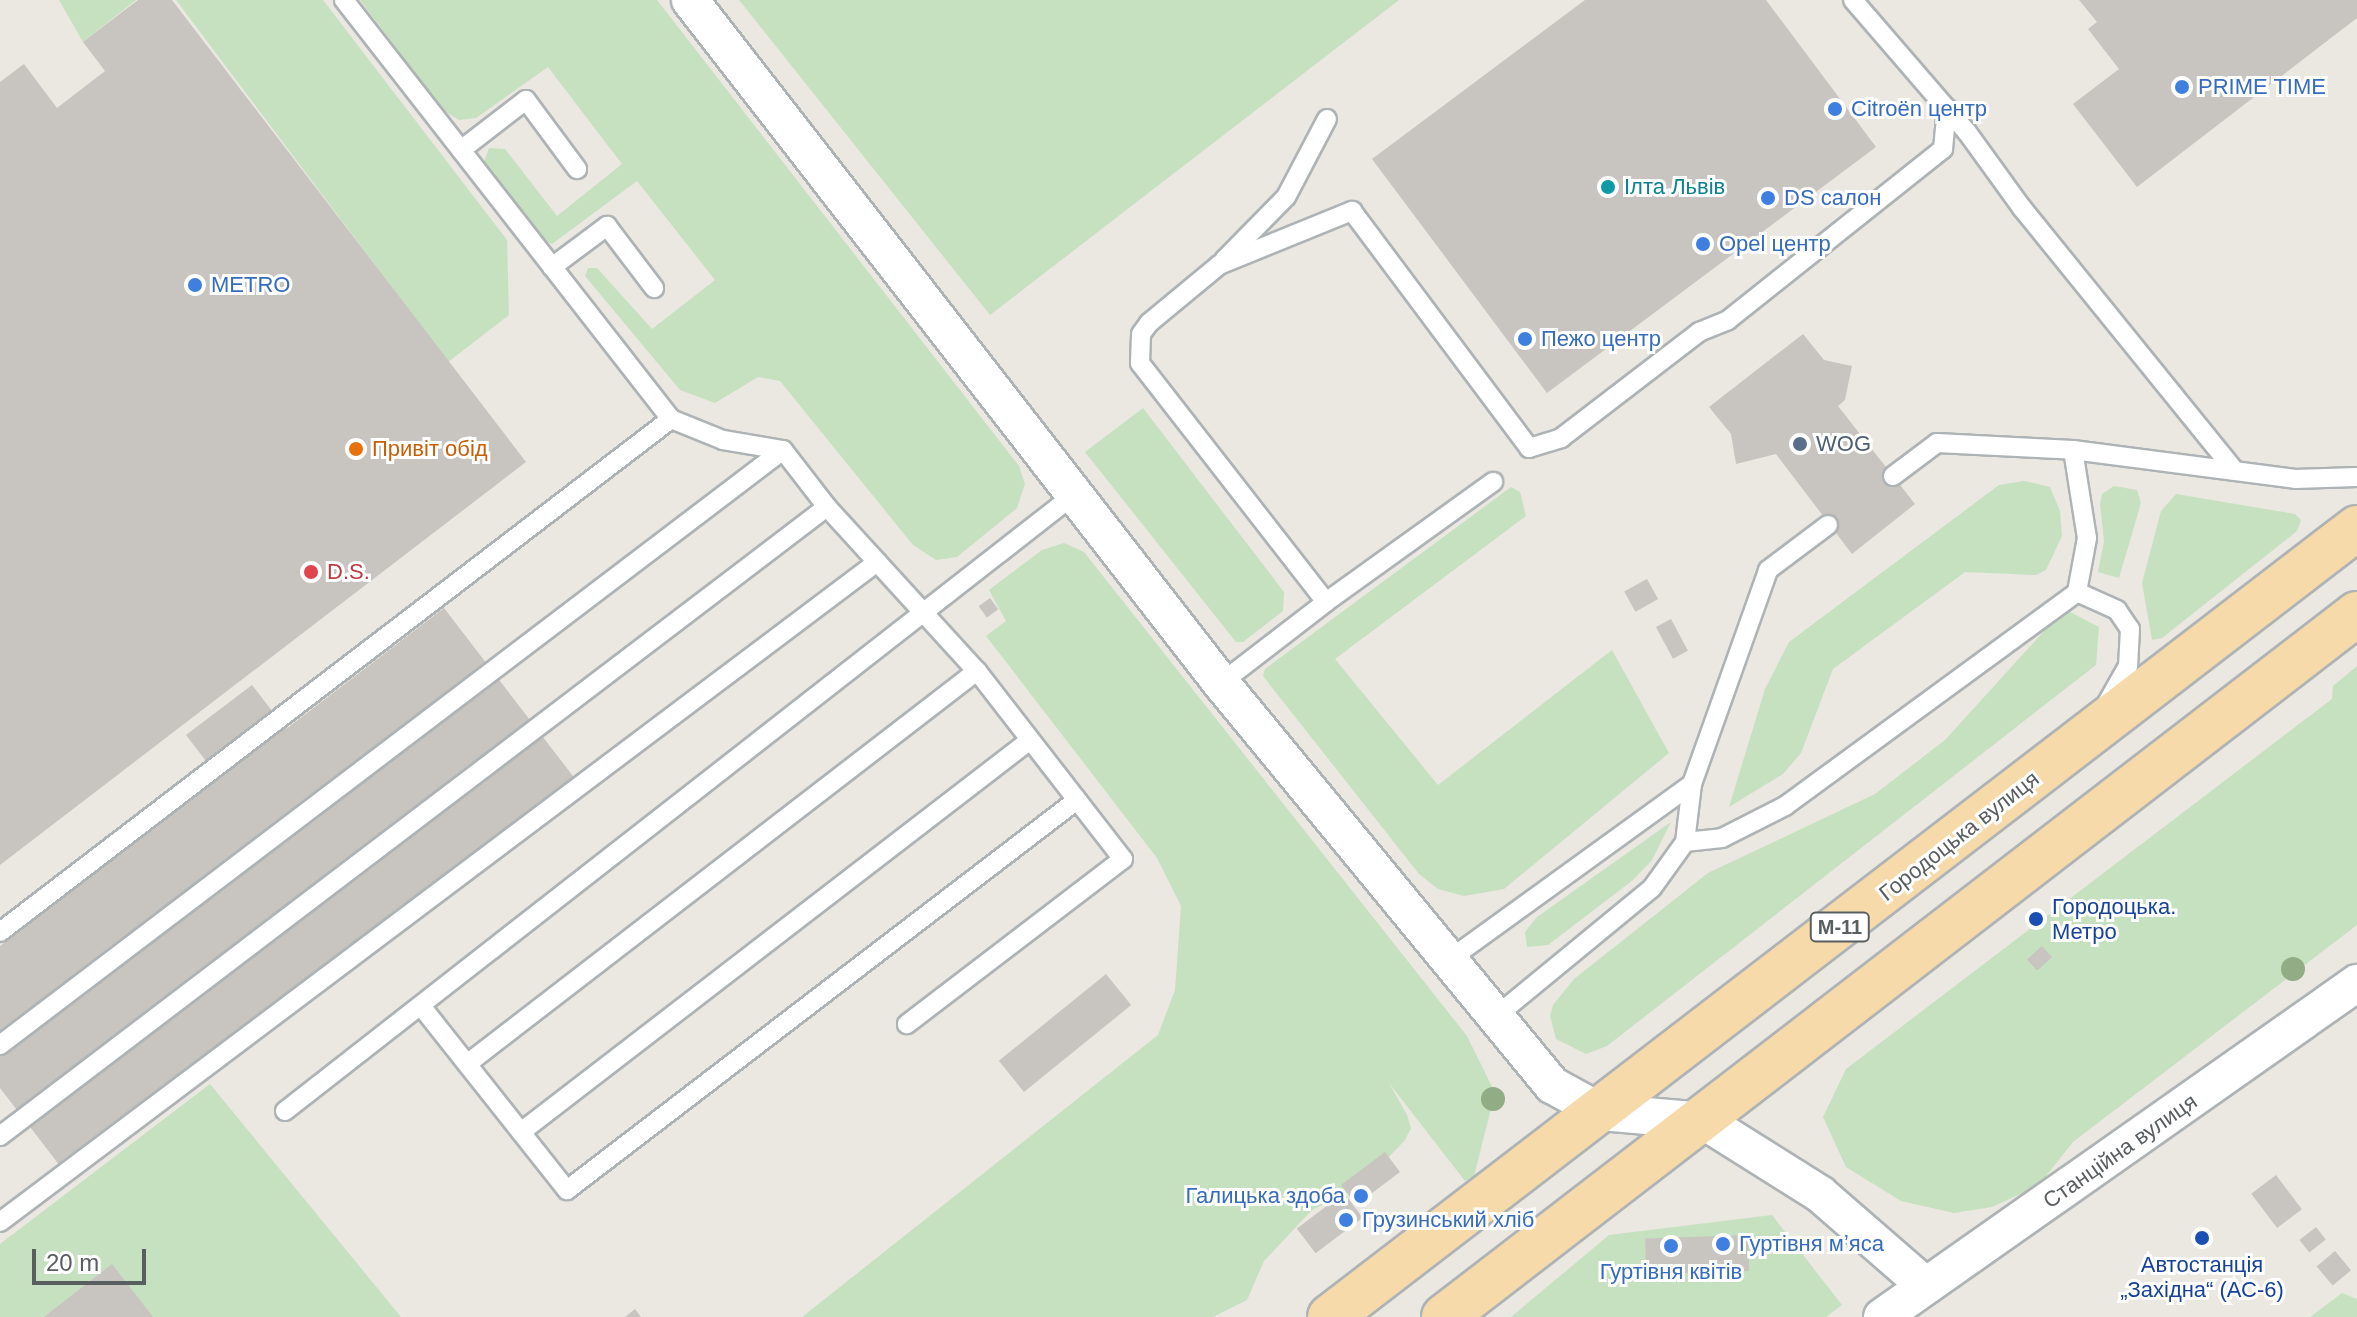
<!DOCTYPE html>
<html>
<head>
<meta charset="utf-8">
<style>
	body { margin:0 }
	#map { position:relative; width:2357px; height:1317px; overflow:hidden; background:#ebe7e1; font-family:Arial,sans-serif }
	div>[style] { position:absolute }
	.green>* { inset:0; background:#c6e1bf }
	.building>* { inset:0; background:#c8c4c0; transform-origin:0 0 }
	.roads { filter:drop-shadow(2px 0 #aeb3b5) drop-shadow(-2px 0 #aeb3b5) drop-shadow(0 2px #aeb3b5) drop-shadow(0 -2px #aeb3b5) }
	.lane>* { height:18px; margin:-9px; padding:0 9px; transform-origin:9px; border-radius:9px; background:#fff }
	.street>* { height:36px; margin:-18px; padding:0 18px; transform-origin:18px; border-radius:18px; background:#fff }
	.primary>* { height:44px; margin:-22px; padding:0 22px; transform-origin:22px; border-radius:22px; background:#f7daaa }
	.trees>* { width:24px; height:24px; margin:-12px; border-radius:50%; background:#90ad86 }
	.dots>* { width:22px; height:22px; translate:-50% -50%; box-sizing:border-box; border:4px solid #fff; border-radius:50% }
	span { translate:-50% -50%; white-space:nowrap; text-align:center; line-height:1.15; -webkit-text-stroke:6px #fff; paint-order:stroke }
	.shield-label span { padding:2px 6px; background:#fff; border:2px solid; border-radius:6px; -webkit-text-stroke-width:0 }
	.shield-label { font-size:20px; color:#595e60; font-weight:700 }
	.shop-label { font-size:22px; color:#366cbe }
	.left { translate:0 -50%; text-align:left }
	.right { translate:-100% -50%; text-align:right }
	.culture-label { font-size:22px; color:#0d838f }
	.service-label { font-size:22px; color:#4e5e75 }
	.food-label { font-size:22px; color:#c56008 }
	.health-label { font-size:22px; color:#be3a42 }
	.street-label { font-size:22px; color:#595e60 }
	.transit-label { font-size:22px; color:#164399 }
	.scale { position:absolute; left:32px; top:1249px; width:114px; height:36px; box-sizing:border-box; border:4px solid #595e60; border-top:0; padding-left:10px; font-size:24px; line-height:28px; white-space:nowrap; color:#595e60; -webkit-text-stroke:6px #fff; paint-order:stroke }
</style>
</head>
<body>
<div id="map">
	<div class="green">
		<i style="clip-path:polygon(59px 0,136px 0,83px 42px)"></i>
		<i style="clip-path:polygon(176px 0,323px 0,507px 240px,509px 315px,448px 362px)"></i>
		<i style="clip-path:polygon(360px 0,657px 0,1019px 466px,1025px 484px,1017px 508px,957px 557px,936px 560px,913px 545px,780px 381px,758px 377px,715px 403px,680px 390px,585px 276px,588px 268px,597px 268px,652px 329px,715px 280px,637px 181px,552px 244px,541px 239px,484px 162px,489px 148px,505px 149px,557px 216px,622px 164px,548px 67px,476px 118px,459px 120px,444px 111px)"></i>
		<i style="clip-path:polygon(739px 0,1399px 0,990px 315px)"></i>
		<i style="clip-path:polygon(1143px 408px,1284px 592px,1283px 611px,1243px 642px,1236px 642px,1085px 452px)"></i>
		<i style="clip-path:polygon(2024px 481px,2050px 487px,2060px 511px,2062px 536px,2046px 570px,2036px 575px,1965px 572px,1833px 669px,1801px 753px,1783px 774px,1729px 807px,1765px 689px,1789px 642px,1999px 485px)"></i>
		<i style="clip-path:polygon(2114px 486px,2137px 490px,2141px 503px,2119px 578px,2098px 572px,2104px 541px,2100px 504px,2102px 494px)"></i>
		<i style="clip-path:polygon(1511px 487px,1520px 492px,1526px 516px,1335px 659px,1438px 785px,1612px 650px,1669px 753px,1504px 889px,1464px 896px,1438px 889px,1419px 874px,1263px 676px,1265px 669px)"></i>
		<i style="clip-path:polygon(2176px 494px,2295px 514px,2301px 520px,2297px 531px,2162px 638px,2152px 640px,2142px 583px,2161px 511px)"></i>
		<i style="clip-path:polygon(1064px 543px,1084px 552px,1467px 1036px,1495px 1093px,1474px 1176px,1465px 1181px,1389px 1083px,1407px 1115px,1411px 1128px,1405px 1140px,1362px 1185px,1312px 1210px,1264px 1261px,1247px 1300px,1213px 1317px,802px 1317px,1158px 1035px,1175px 990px,1181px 906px,1157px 858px,986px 636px,1006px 621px,989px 590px,1042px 550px)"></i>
		<i style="clip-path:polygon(2070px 612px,2099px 627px,2096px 665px,1607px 1046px,1586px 1054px,1556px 1039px,1550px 1016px,1553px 1005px,1574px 979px,1708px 873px,1875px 794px,1945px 740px,2045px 630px)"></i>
		<i style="clip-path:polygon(2357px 666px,2357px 925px,2073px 1142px,2038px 1186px,1992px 1207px,1954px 1213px,1901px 1201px,1846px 1167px,1823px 1117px,1846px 1069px,2332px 699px,2333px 686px)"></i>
		<i style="clip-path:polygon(1671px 822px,1652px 860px,1633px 880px,1548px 945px,1527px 947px,1525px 932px,1537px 917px)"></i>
		<i style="clip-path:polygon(210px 1084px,401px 1317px,0 1317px,0 1244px)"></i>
		<i style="clip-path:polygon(1772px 1215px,1842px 1305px,1826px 1317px,1511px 1317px,1609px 1235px)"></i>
		<i style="clip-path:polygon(2342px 1293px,2357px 1299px,2357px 1317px,2310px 1317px)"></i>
	</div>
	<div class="building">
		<i style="clip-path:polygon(138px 0,172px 0,526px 462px,0 865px,0 82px,24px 64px,57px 108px,105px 71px,83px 42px)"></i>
		<i style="clip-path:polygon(1585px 0,1766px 0,1876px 147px,1547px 393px,1372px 159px)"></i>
		<i style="clip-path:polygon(2079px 0,2357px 0,2357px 18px,2137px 187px,2073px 104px,2119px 69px,2088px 29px,2097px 22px)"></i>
		<i style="clip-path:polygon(1803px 334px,1824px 360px,1852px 366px,1845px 400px,1838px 406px,1915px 504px,1852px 554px,1776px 454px,1736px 464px,1731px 434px,1709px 407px)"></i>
		<i style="left:1647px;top:579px;width:23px;height:26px;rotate:61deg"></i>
		<i style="left:990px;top:598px;width:14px;height:14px;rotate:54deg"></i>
		<i style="clip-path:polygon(444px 608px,579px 784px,67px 1175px,0 1088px,0 946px,219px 778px,186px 735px,252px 685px,286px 729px)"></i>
		<i style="left:1671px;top:619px;width:36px;height:17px;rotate:62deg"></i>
		<i style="left:2042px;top:946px;width:15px;height:20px;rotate:48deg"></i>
		<i style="left:1106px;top:974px;width:40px;height:138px;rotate:51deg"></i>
		<i style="left:1385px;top:1152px;width:25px;height:55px;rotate:53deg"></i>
		<i style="left:2276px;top:1175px;width:43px;height:31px;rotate:53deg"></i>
		<i style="left:1344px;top:1193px;width:31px;height:59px;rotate:53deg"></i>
		<i style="left:2316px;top:1227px;width:16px;height:21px;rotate:52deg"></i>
		<i style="left:1748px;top:1235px;width:36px;height:103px;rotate:88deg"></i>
		<i style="left:2335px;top:1251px;width:25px;height:24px;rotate:50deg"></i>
		<i style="clip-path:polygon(112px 1264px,153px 1317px,44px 1317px)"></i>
		<i style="clip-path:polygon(635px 1309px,641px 1317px,625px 1317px)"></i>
	</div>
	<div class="roads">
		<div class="lane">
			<i style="left:344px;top:0;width:531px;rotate:52.03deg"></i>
			<i style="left:671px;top:419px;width:56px;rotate:22deg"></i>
			<i style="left:723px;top:440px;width:61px;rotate:9.5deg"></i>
			<i style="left:783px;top:450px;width:72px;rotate:52.3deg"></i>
			<i style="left:827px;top:507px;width:222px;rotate:47.6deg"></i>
			<i style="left:977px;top:671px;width:238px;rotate:52.2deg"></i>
			<i style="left:1123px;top:859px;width:272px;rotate:142.6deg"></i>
			<i style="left:1853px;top:0;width:174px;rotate:49.2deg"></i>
			<i style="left:1967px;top:132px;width:94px;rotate:54.1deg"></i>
			<i style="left:2022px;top:208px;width:338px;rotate:51deg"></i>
			<i style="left:461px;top:150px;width:82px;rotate:-37.6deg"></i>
			<i style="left:526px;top:100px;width:86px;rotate:53.5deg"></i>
			<i style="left:1224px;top:260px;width:88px;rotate:-45.5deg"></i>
			<i style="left:1286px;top:197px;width:88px;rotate:-62.3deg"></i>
			<i style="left:552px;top:267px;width:69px;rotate:-36.7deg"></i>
			<i style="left:607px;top:226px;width:78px;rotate:52.8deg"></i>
			<i style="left:2073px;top:450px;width:89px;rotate:81deg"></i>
			<i style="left:2087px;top:538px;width:55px;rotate:100.5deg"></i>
			<i style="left:1893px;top:476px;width:55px;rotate:-36.9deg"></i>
			<i style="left:1937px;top:443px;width:136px;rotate:2.9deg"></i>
			<i style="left:2073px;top:450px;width:224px;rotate:7.4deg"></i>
			<i style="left:2295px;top:479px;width:62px;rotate:-1.8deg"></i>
			<i style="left:1326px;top:602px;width:206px;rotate:-35.7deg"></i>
			<i style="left:1221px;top:683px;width:133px;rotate:-37.6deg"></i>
			<i style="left:1326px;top:602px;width:303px;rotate:-127.9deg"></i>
			<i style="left:1140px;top:363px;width:29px;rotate:-88deg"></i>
			<i style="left:1141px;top:334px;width:14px;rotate:-54deg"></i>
			<i style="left:1149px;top:323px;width:91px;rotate:-39.6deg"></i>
			<i style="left:1219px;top:265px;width:144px;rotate:-22.1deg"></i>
			<i style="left:1352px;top:211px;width:296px;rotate:53.2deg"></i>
			<i style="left:1529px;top:448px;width:34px;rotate:-17deg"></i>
			<i style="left:1561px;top:438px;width:174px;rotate:-37.5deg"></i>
			<i style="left:1699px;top:332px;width:31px;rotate:-22deg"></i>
			<i style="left:1728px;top:320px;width:275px;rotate:-38.5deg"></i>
			<i style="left:1943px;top:149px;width:41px;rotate:-84.4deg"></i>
			<i style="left:1685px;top:842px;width:37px;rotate:-6deg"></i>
			<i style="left:1722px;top:838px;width:71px;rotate:-26.9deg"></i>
			<i style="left:1785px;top:806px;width:362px;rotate:-36.2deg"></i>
			<i style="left:2077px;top:592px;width:44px;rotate:24.2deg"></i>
			<i style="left:2117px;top:610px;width:23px;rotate:56deg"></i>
			<i style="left:2130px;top:629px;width:37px;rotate:93deg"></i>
			<i style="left:2128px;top:666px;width:43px;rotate:119.6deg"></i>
			<i style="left:0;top:932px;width:845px;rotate:-37.4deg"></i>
			<i style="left:1446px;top:962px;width:304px;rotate:-35.9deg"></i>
			<i style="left:1692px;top:784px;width:227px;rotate:-70.4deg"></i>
			<i style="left:1768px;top:570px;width:75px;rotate:-36.9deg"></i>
			<i style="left:421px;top:1006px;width:235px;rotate:51.6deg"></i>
			<i style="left:567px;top:1190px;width:642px;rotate:-37.41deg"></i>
			<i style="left:1495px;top:1017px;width:203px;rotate:-39.4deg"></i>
			<i style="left:1652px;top:888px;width:57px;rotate:-54.3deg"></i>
			<i style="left:1685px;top:842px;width:58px;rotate:-83.1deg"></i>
			<i style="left:0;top:1045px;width:983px;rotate:-37.23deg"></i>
			<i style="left:467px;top:1064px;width:644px;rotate:-37.62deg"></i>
			<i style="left:285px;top:1111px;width:1002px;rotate:-37.99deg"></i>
			<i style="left:521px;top:1132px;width:642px;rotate:-37.6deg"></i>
			<i style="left:0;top:1136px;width:1039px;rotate:-37.26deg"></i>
			<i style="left:0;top:1222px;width:1098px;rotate:-36.96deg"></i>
		</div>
		<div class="street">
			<i style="left:690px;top:0;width:865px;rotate:52.14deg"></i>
			<i style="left:1221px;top:683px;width:521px;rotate:50.53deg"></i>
			<i style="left:1552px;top:1085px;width:56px;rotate:28.9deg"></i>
			<i style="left:1601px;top:1112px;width:103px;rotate:5deg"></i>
			<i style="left:1704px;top:1121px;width:137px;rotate:32.2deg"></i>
			<i style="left:1820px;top:1194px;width:140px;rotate:41deg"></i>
			<i style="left:1882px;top:1317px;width:581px;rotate:-35.11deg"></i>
		</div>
		<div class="primary">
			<i style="left:1330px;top:1317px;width:1295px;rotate:-37.53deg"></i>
			<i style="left:1444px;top:1317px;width:1152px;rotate:-37.6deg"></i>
		</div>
	</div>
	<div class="trees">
		<i style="left:2293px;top:969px"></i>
		<i style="left:1493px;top:1099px"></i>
	</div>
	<div class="dots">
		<i style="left:2182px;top:87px;background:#3f7fe0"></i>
		<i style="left:1835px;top:109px;background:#3f7fe0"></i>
		<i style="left:1608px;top:187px;background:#0f9aa8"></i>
		<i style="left:1768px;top:198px;background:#3f7fe0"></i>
		<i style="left:1703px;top:244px;background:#3f7fe0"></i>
		<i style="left:195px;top:285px;background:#3f7fe0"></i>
		<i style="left:1525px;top:339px;background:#3f7fe0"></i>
		<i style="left:1800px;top:444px;background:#5c6f8a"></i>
		<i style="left:356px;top:449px;background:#e8710a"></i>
		<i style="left:311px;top:572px;background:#e0444e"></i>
		<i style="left:2036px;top:919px;background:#1a4fb4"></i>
		<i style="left:1361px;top:1196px;background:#3f7fe0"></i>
		<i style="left:1346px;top:1220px;background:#3f7fe0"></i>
		<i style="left:2202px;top:1238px;background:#1a4fb4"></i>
		<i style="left:1723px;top:1244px;background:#3f7fe0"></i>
		<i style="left:1671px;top:1246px;background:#3f7fe0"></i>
	</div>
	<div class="shield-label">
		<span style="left:1840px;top:927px">М-11</span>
	</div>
	<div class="shop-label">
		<span class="left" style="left:2198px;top:87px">PRIME TIME</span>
		<span class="left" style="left:1851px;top:109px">Citroën центр</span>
		<span class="left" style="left:1784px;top:198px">DS салон</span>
		<span class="left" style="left:1719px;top:244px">Opel центр</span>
		<span class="left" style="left:211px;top:285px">METRO</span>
		<span class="left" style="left:1541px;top:339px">Пежо центр</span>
		<span class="right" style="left:1345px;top:1196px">Галицька здоба</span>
		<span class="left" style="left:1362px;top:1220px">Грузинський хліб</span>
		<span class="left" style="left:1739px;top:1244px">Гуртівня мʼяса</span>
		<span style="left:1671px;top:1272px">Гуртівня квітів</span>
	</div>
	<div class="culture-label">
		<span class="left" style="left:1624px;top:187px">Ілта Львів</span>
	</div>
	<div class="service-label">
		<span class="left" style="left:1816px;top:444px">WOG</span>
	</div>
	<div class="food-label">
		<span class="left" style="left:372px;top:449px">Привіт обід</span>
	</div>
	<div class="health-label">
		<span class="left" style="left:327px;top:572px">D.S.</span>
	</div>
	<div class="street-label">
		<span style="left:1959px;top:836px;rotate:-38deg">Городоцька вулиця</span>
		<span style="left:2120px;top:1151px;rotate:-35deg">Станційна вулиця</span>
	</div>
	<div class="transit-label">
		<span class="left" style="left:2052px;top:919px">Городоцька.<br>Метро</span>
		<span style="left:2202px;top:1277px">Автостанція<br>„Західна“ (АС-6)</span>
	</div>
	<div class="scale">20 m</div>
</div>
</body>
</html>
